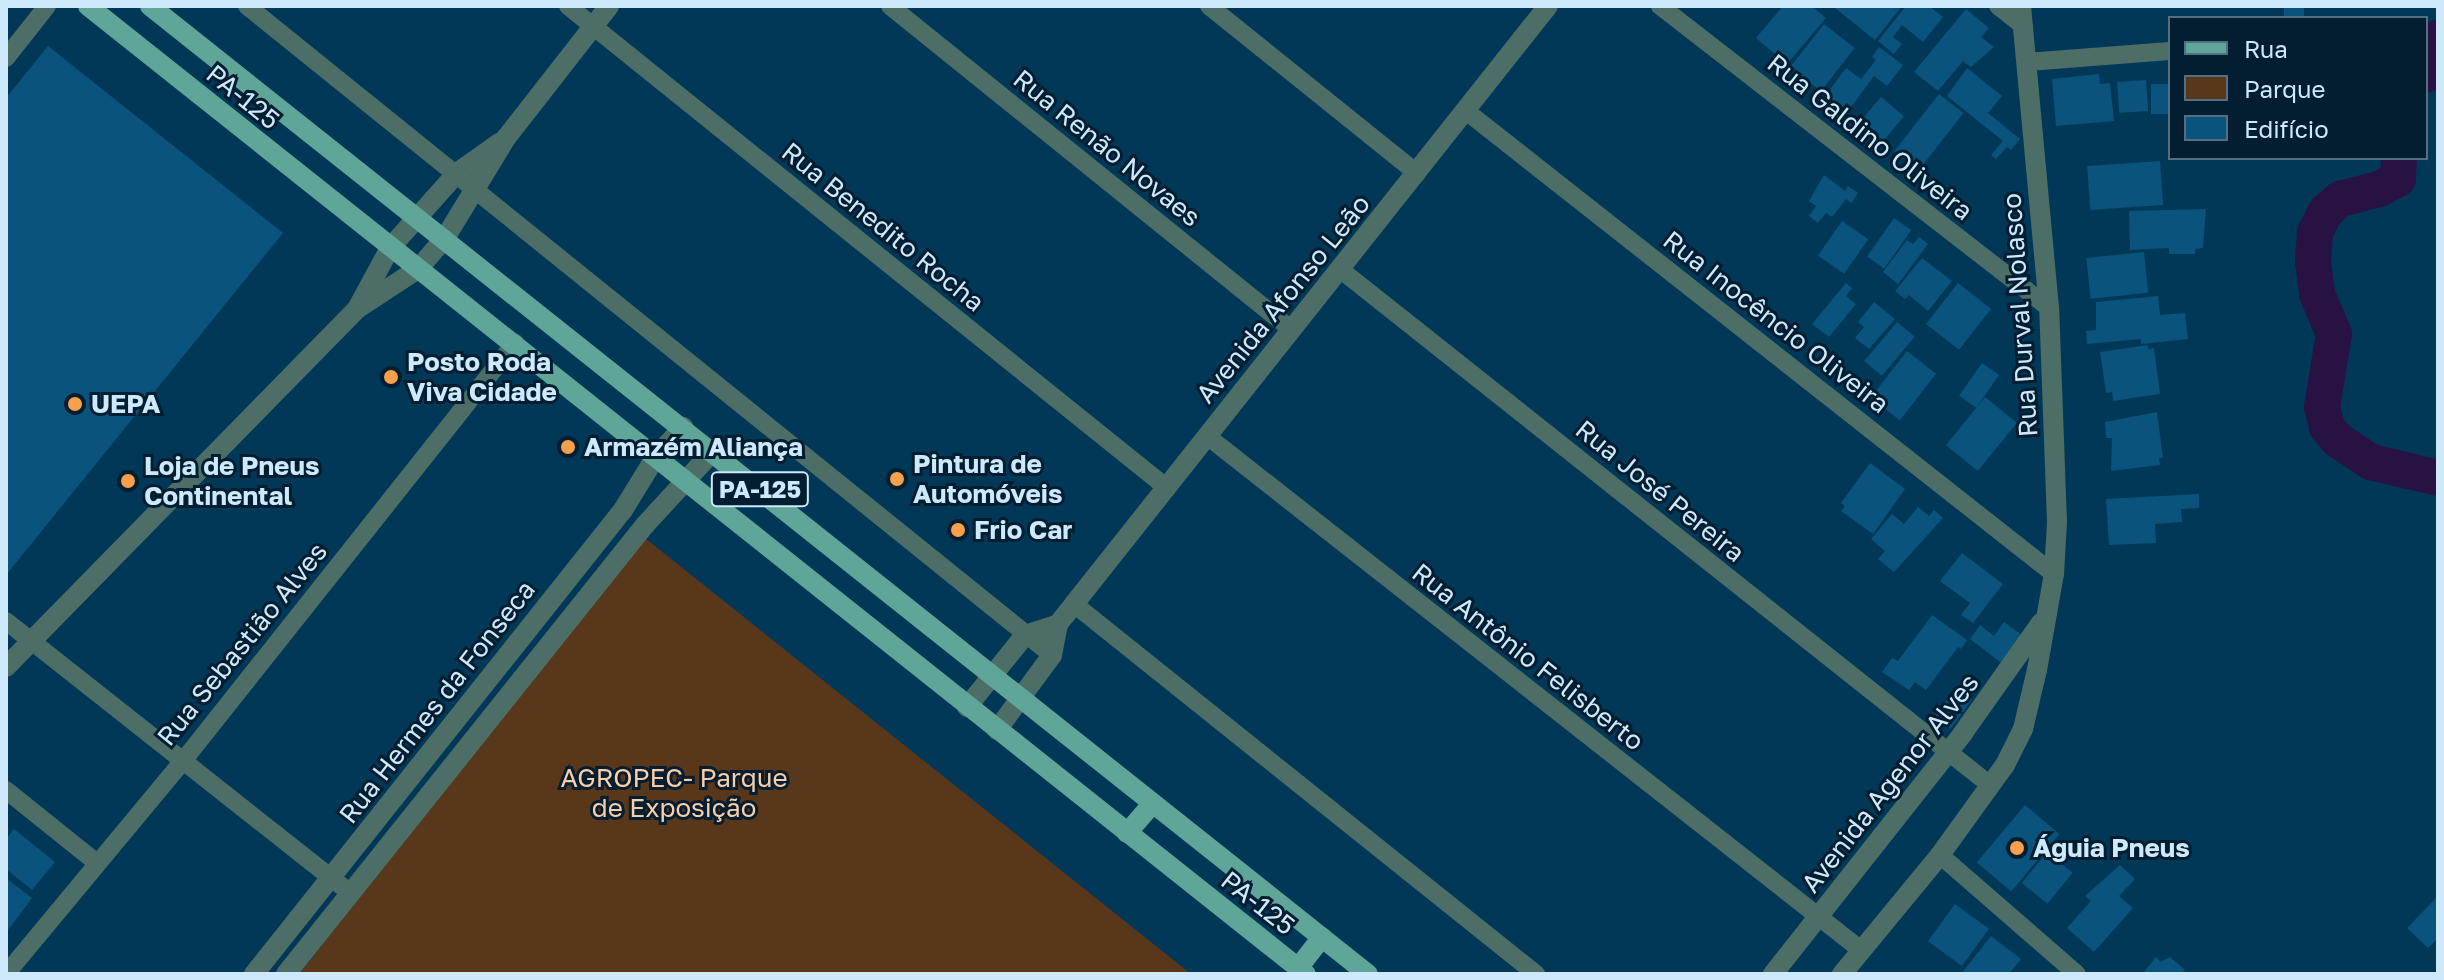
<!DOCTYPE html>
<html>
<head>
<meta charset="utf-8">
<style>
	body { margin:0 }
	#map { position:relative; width:2444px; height:980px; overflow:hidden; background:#013857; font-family:"Golos Text",sans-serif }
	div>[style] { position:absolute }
	.green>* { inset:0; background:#58371a }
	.river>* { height:36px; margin:-18px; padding:0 18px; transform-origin:18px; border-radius:18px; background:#281243 }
	.building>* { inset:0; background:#0a537c; transform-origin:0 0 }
	.minor>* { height:18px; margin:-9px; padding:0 9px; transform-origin:9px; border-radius:9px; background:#4d6e67 }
	.tertiary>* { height:20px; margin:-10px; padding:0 10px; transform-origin:10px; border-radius:10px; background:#4d6e67 }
	.primary>* { height:20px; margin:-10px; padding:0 10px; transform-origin:10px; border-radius:10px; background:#5fa699 }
	.dots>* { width:22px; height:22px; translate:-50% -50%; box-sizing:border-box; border:4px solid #031e30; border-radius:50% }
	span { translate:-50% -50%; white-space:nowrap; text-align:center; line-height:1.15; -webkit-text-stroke:6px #031e30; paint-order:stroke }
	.shield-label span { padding:2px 6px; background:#031e30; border:2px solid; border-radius:6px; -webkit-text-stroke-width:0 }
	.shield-label { font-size:24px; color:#cfe9fc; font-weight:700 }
	.street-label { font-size:26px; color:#cfe9fc }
	.poi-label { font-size:26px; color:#cfe9fc; font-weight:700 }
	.left { translate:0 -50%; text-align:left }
	.park-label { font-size:26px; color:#fbcea9 }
	.frame { position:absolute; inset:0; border:8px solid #cfe9fc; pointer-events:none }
	.legend { position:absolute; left:2168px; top:16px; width:260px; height:144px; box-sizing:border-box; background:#031e30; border:2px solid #556f82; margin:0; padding:10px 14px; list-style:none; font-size:24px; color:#cfe9fc }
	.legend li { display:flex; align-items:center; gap:16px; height:40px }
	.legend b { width:40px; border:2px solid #556f82 }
</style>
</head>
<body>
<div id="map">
	<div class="green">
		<i style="clip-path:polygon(645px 538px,1191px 974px,299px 974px)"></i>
	</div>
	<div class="river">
		<i style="left:2426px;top:75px;width:39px;rotate:-72deg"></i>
		<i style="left:2399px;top:158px;width:21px;rotate:93deg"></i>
		<i style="left:2398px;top:179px;width:21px;rotate:152deg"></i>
		<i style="left:2379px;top:189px;width:40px;rotate:165.6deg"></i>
		<i style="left:2340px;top:199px;width:18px;rotate:139deg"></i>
		<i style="left:2326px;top:211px;width:25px;rotate:117deg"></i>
		<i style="left:2315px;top:233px;width:28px;rotate:94deg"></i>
		<i style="left:2313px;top:261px;width:33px;rotate:83deg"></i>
		<i style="left:2317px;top:294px;width:43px;rotate:67deg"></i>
		<i style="left:2334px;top:334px;width:74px;rotate:99.3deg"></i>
		<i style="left:2322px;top:407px;width:21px;rotate:76deg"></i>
		<i style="left:2327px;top:427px;width:17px;rotate:50deg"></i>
		<i style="left:2338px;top:440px;width:40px;rotate:34deg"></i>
		<i style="left:2371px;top:462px;width:69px;rotate:13.4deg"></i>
	</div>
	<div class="building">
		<i style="clip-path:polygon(1783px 6px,1812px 6px,1826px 18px,1787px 64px,1756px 38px)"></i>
		<i style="clip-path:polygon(1836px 6px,1902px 6px,1875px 40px,1835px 8px)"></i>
		<i style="clip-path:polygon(1906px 6px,1929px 6px,1943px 17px,1923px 42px,1902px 25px,1893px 37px,1902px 44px,1894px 54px,1878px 41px)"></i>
		<i style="left:2284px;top:6px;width:20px;height:12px"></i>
		<i style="clip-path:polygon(1966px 9px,1989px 28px,1981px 37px,1994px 47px,1971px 67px,1963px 61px,1938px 91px,1914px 72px)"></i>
		<i style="left:1824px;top:24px;width:39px;height:55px;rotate:38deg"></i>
		<i style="clip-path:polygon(48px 46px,283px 233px,6px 575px,6px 98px)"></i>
		<i style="clip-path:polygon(1879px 47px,1903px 65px,1887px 86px,1874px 76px,1848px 111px,1826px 95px,1846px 68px,1861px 79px,1876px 60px,1872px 57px)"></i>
		<i style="clip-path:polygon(1967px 68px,2002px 96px,1988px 113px,2020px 139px,2011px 150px,2007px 147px,1996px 159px,1991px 155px,2003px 141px,1947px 96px)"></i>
		<i style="clip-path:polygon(2099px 74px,2100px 84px,2110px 83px,2114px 121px,2056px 126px,2052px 79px)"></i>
		<i style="left:2146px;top:80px;width:31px;height:29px;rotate:86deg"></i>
		<i style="left:2170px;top:84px;width:30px;height:19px;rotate:90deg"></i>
		<i style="left:1939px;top:94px;width:31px;height:73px;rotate:38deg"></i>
		<i style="left:1881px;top:97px;width:30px;height:37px;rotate:40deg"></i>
		<i style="left:2160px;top:161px;width:44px;height:73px;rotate:86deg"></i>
		<i style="clip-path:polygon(1824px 175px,1845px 191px,1848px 186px,1858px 193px,1851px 203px,1846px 199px,1832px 217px,1826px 213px,1818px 223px,1809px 216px,1816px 206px,1809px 201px)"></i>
		<i style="clip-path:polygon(2206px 209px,2203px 248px,2195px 249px,2195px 254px,2169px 254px,2169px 248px,2130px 250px,2129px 211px)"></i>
		<i style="left:1894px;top:218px;width:21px;height:47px;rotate:35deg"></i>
		<i style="left:1842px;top:221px;width:32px;height:42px;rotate:35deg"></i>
		<i style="clip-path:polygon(1919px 237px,1928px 244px,1898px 284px,1883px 272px,1907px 240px,1913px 244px)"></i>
		<i style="left:2144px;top:252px;width:41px;height:58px;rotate:84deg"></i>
		<i style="clip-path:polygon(1922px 258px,1952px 281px,1928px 311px,1909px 295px,1905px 299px,1895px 291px)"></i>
		<i style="clip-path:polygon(1846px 283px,1852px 288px,1846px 296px,1856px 304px,1829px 337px,1812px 324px)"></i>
		<i style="left:1958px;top:283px;width:42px;height:52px;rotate:38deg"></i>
		<i style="clip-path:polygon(2158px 296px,2160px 315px,2185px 313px,2188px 339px,2141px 344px,2141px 339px,2087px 344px,2086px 331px,2096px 330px,2096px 302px)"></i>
		<i style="clip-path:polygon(1874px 302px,1895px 319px,1869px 349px,1855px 338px,1864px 327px,1858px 322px)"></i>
		<i style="left:1897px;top:322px;width:23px;height:51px;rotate:40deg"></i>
		<i style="clip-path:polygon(2148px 345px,2148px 349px,2154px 348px,2160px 394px,2113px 401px,2112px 392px,2106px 393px,2100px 352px)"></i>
		<i style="left:1907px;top:351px;width:37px;height:59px;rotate:38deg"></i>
		<i style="left:1982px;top:363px;width:21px;height:40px;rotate:35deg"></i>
		<i style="left:1985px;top:397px;width:41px;height:62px;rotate:39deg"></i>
		<i style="clip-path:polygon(2157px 412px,2163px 458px,2159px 458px,2160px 465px,2111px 471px,2112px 438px,2106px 438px,2105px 422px)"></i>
		<i style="clip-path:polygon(1870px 463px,1905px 489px,1873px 534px,1841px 511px,1845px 506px,1841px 503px)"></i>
		<i style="clip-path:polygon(2199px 494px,2199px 508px,2181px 509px,2182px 522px,2155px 524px,2156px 543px,2109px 545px,2106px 499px)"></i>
		<i style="clip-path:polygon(1918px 507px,1929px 516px,1934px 510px,1943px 518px,1894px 572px,1878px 559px,1885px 551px,1871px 539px,1892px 514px,1904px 524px)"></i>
		<i style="clip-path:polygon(1962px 553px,2003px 584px,1973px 623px,1961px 615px,1970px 603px,1940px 581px)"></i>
		<i style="clip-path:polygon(1932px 615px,1967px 640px,1961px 649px,1958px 647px,1926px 690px,1915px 682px,1909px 690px,1882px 672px,1892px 658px,1898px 661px)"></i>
		<i style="clip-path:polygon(2004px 622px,2023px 636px,2003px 664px,1970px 639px,1980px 625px,1994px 636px)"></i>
		<i style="left:1956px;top:688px;width:20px;height:36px;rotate:37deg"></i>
		<i style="left:2025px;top:805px;width:45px;height:75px;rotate:40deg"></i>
		<i style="clip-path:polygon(14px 829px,55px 862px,32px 890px,6px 869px,6px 839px)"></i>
		<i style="left:2047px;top:852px;width:33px;height:40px;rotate:39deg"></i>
		<i style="clip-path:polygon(2120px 865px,2135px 879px,2119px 896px,2133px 908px,2094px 952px,2067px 928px,2091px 901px,2085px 896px)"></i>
		<i style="clip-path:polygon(6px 878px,32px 898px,8px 930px,6px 928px)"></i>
		<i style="clip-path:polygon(2438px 896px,2438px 938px,2428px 948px,2407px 928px)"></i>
		<i style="left:1955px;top:904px;width:42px;height:46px;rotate:36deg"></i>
		<i style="clip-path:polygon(1991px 936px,2021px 959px,2009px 974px,1961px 974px)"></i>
		<i style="clip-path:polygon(2156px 957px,2161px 962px,2170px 957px,2185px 970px,2182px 974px,2147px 974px,2144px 972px)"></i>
	</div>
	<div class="minor">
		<i style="left:247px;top:6px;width:1034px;rotate:38.88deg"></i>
		<i style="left:568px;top:6px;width:769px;rotate:38.82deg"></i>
		<i style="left:890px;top:6px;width:516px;rotate:38.87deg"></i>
		<i style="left:1209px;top:6px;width:267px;rotate:38.8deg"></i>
		<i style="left:1660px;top:6px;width:492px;rotate:37.8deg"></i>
		<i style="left:1998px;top:6px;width:33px;rotate:38deg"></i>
		<i style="left:6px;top:58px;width:66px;rotate:-51.7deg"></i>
		<i style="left:2027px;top:62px;width:143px;rotate:-4.4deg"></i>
		<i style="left:1466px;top:111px;width:748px;rotate:38.22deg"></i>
		<i style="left:1341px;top:270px;width:829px;rotate:38.43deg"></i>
		<i style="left:1207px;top:436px;width:832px;rotate:38.16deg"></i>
		<i style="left:1074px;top:604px;width:592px;rotate:38.69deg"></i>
		<i style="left:6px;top:621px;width:439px;rotate:38.3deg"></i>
		<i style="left:6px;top:790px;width:115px;rotate:38.7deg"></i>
		<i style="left:1940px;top:855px;width:181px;rotate:41deg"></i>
		<i style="left:6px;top:974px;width:277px;rotate:-50.3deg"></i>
		<i style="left:183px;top:761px;width:534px;rotate:-51.54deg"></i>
	</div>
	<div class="tertiary">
		<i style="left:358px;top:307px;width:67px;rotate:-61.5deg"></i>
		<i style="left:390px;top:248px;width:101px;rotate:-48.2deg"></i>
		<i style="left:457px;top:173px;width:52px;rotate:-35.5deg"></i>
		<i style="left:6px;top:667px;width:501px;rotate:-45.57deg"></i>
		<i style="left:357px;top:309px;width:73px;rotate:-33.3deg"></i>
		<i style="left:418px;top:269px;width:41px;rotate:-48.9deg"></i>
		<i style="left:445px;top:238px;width:117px;rotate:-58.6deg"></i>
		<i style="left:506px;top:138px;width:167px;rotate:-52deg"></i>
		<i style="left:967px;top:707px;width:92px;rotate:-51.1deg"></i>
		<i style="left:1025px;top:635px;width:35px;rotate:-18deg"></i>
		<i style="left:1058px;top:624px;width:26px;rotate:-51deg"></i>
		<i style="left:1074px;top:604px;width:763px;rotate:-51.6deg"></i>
		<i style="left:997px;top:730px;width:93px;rotate:-53.7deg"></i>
		<i style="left:1052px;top:655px;width:32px;rotate:-79deg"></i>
		<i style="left:254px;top:974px;width:593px;rotate:-51.51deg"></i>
		<i style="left:623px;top:510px;width:61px;rotate:-58.4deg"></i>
		<i style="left:655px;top:458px;width:42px;rotate:-47.9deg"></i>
		<i style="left:286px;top:974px;width:575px;rotate:-51.36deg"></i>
		<i style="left:645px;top:525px;width:100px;rotate:-47.4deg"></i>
		<i style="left:1773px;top:974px;width:307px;rotate:-51.7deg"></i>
		<i style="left:1963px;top:733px;width:135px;rotate:-54.7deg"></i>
		<i style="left:1842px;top:974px;width:154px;rotate:-50.5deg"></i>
		<i style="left:1940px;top:855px;width:111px;rotate:-54.2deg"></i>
		<i style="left:2005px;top:765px;width:40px;rotate:-63.4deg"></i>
		<i style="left:2023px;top:729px;width:61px;rotate:-76.7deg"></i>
		<i style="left:2037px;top:670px;width:97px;rotate:-80deg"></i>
		<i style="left:2054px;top:574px;width:52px;rotate:-86.7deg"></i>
		<i style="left:2057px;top:522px;width:214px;rotate:-92.1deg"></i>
		<i style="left:2049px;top:308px;width:303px;rotate:-95.3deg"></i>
	</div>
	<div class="primary">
		<i style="left:88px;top:6px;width:1556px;rotate:38.48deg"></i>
		<i style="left:150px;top:6px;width:1556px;rotate:38.48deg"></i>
		<i style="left:1127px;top:833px;width:38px;rotate:-49deg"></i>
		<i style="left:1298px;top:968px;width:39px;rotate:-52deg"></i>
	</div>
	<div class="dots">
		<i style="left:391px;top:377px;background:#f9a04c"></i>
		<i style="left:75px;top:404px;background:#f9a04c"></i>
		<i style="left:568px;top:447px;background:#f9a04c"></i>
		<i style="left:897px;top:479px;background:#f9a04c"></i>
		<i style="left:128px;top:481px;background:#f9a04c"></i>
		<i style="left:958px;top:530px;background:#f9a04c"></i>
		<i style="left:2017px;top:848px;background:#f9a04c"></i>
	</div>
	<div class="shield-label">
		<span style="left:760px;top:489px">PA-125</span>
	</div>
	<div class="street-label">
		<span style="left:243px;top:97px;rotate:39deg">PA-125</span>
		<span style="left:1870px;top:137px;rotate:38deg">Rua Galdino Oliveira</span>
		<span style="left:1107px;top:148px;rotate:39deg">Rua Renão Novaes</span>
		<span style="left:883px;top:227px;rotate:39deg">Rua Benedito Rocha</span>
		<span style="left:1283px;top:299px;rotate:-51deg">Avenida Afonso Leão</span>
		<span style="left:2020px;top:315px;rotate:-94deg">Rua Durval Nolasco</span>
		<span style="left:1776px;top:322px;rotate:38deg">Rua Inocêncio Oliveira</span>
		<span style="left:1660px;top:491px;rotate:39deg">Rua José Pereira</span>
		<span style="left:242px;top:644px;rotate:-51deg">Rua Sebastião Alves</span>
		<span style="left:1528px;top:657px;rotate:38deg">Rua Antônio Felisberto</span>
		<span style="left:437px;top:702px;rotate:-52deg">Rua Hermes da Fonseca</span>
		<span style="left:1890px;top:783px;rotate:-52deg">Avenida Agenor Alves</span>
		<span style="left:1258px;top:903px;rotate:38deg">PA-125</span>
	</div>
	<div class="poi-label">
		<span class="left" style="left:407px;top:377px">Posto Roda<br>Viva Cidade</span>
		<span class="left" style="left:91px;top:404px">UEPA</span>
		<span class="left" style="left:584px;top:447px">Armazém Aliança</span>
		<span class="left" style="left:913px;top:479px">Pintura de<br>Automóveis</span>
		<span class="left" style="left:144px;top:481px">Loja de Pneus<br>Continental</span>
		<span class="left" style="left:974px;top:530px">Frio Car</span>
		<span class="left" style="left:2033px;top:848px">Águia Pneus</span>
	</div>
	<div class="park-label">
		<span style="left:674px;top:793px">AGROPEC- Parque<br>de Exposição</span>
	</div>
	<div class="frame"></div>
	<ul class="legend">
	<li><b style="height:10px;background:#5fa699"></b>Rua</li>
	<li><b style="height:22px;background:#58371a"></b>Parque</li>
	<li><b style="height:22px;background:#0a537c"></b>Edifício</li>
	</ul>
</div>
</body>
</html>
